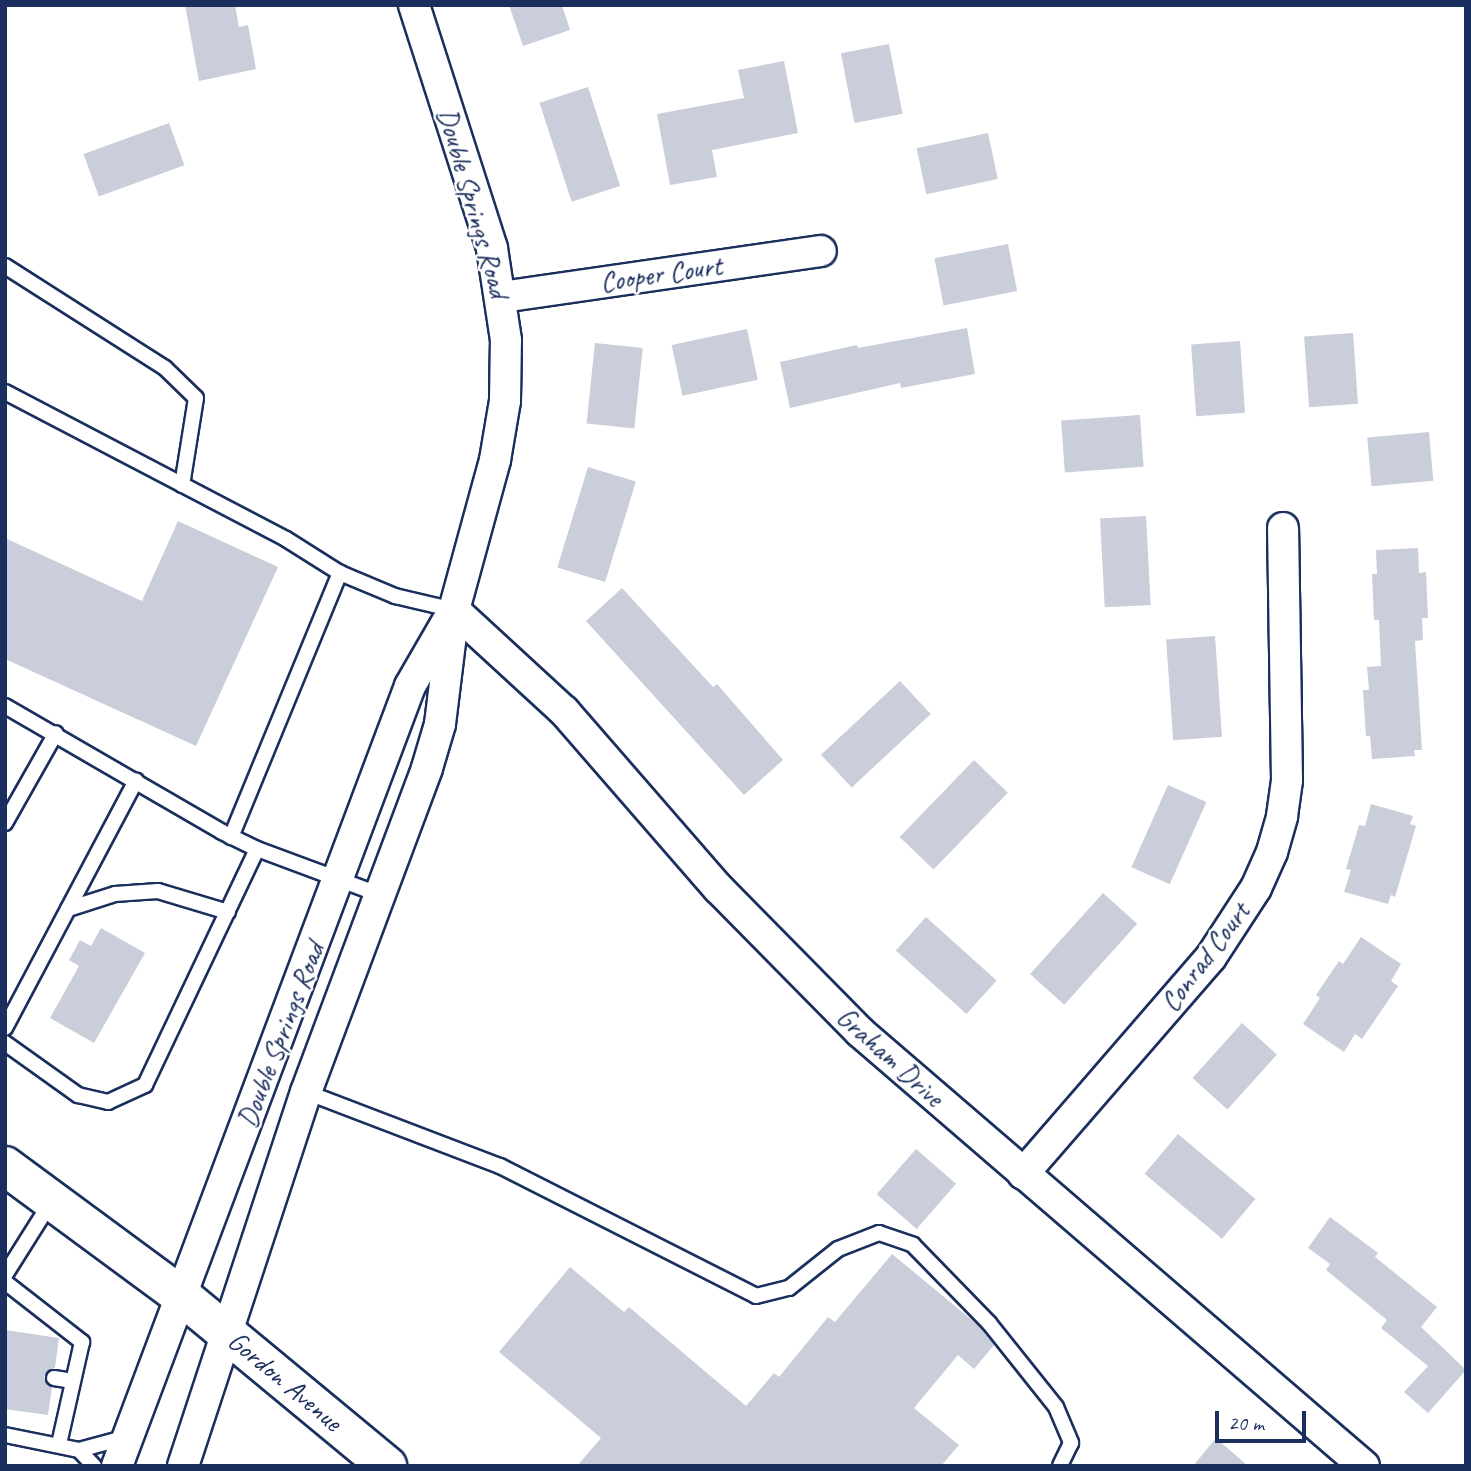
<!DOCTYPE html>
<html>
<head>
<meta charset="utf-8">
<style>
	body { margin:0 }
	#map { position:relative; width:1471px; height:1471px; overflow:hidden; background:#fff; font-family:Caveat,sans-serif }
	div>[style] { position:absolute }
	.building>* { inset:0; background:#caceda; transform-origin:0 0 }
	.roads { filter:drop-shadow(2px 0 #1b2f5e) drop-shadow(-2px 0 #1b2f5e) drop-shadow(0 2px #1b2f5e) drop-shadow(0 -2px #1b2f5e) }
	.service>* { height:14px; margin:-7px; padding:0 7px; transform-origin:7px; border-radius:7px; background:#fff }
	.minor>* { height:30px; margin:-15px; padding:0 15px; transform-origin:15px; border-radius:15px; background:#fff }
	.secondary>* { height:38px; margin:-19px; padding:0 19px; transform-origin:19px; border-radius:19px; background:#fff }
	span { translate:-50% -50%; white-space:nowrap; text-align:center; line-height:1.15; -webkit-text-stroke:5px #fff; paint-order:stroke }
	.street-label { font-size:28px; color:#1b2f5e }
	.frame { position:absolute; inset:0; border:7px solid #1b2f5e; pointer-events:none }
	.scale { position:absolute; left:1215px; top:1411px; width:91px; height:32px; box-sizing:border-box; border:4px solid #1b2f5e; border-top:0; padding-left:9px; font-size:21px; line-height:24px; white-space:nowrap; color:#1b2f5e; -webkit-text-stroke:5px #fff; paint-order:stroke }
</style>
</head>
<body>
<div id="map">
	<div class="building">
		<i style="clip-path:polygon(185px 5px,235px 5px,239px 27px,248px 25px,256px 69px,199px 81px)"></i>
		<i style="clip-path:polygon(509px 5px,562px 5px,570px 30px,523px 46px)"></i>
		<i style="left:889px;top:44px;width:71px;height:49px;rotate:79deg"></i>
		<i style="clip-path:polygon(784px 61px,798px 133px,712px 150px,717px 177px,670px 185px,657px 114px,744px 98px,738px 70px)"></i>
		<i style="left:588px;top:87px;width:104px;height:51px;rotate:72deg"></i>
		<i style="left:169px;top:123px;width:45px;height:91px;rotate:70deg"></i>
		<i style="left:988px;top:133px;width:47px;height:73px;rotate:78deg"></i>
		<i style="left:1008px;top:244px;width:48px;height:75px;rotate:79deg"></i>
		<i style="clip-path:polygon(967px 328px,975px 374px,901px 388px,900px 383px,790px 408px,780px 362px,857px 345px,858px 348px)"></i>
		<i style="left:747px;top:329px;width:52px;height:77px;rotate:78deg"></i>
		<i style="left:1353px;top:333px;width:71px;height:49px;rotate:86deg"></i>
		<i style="left:1240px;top:341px;width:72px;height:49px;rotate:86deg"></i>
		<i style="left:595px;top:343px;width:48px;height:81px;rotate:6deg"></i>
		<i style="left:1140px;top:415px;width:52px;height:79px;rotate:86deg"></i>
		<i style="left:1429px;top:432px;width:49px;height:62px;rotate:85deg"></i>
		<i style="left:588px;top:467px;width:50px;height:105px;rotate:17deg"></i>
		<i style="left:1146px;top:516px;width:89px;height:46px;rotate:87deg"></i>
		<i style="clip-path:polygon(178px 521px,278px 567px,196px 746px,5px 659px,5px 538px,142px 601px)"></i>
		<i style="clip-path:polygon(1418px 548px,1419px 573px,1426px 572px,1428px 618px,1422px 618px,1423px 640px,1415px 641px,1422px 750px,1414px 750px,1415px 756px,1372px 759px,1370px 736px,1366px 736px,1363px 690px,1369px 690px,1367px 667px,1381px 666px,1379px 620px,1374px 620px,1372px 574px,1377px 574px,1376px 550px)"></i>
		<i style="clip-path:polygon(622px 588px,713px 687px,717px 684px,783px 760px,744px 795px,586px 621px)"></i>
		<i style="left:1215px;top:636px;width:101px;height:49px;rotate:86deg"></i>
		<i style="left:900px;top:681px;width:45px;height:108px;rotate:47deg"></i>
		<i style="left:974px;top:760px;width:47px;height:107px;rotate:44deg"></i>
		<i style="left:1168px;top:785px;width:42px;height:90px;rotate:24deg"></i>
		<i style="clip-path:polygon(1371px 804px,1413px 816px,1410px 824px,1416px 826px,1395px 897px,1391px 895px,1388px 904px,1344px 892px,1351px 870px,1346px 869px,1359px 825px,1365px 826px)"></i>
		<i style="left:1103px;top:893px;width:46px;height:109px;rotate:42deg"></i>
		<i style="left:926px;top:917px;width:95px;height:45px;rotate:42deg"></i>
		<i style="clip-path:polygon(101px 928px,145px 953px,94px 1043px,50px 1018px,79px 966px,69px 960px,80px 940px,91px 946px)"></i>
		<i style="clip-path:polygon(1361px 937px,1401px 964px,1391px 981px,1398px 986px,1362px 1039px,1355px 1034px,1344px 1052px,1303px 1024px,1320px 998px,1316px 995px,1339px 961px,1343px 964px)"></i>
		<i style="left:1242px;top:1023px;width:47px;height:74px;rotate:42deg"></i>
		<i style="left:1178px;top:1134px;width:101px;height:52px;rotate:40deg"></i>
		<i style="left:916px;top:1149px;width:53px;height:60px;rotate:41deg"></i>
		<i style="clip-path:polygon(1330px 1217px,1378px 1253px,1375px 1257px,1437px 1307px,1421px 1327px,1466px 1370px,1428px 1413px,1404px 1392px,1428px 1366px,1381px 1328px,1387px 1320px,1326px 1270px,1330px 1264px,1308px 1248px)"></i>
		<i style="clip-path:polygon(892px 1254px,978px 1325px,994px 1345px,974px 1369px,958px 1355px,914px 1408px,959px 1445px,941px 1466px,577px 1466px,601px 1438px,499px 1352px,570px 1267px,624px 1312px,629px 1307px,746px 1406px,774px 1373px,779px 1377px,828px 1317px,835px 1322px)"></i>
		<i style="clip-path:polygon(5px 1330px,59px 1338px,55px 1368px,47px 1371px,44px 1377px,52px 1387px,48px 1415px,5px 1409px)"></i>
		<i style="clip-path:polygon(1216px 1438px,1248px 1466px,1193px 1466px)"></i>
	</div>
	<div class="roads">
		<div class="service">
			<i style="left:5px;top:266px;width:190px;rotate:32.5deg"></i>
			<i style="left:165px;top:368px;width:43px;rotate:44.1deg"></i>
			<i style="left:196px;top:398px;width:88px;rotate:99.1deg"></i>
			<i style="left:5px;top:392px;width:317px;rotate:27.6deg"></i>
			<i style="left:286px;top:539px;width:64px;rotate:32.2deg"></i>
			<i style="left:340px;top:573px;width:60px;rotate:22.7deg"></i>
			<i style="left:395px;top:596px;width:61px;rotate:13.3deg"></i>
			<i style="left:5px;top:706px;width:251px;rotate:30.1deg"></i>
			<i style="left:222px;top:832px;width:39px;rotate:26deg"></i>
			<i style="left:257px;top:849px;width:129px;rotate:20.4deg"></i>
			<i style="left:5px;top:823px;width:103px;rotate:-60.5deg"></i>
			<i style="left:231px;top:837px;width:286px;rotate:-67.6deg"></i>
			<i style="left:68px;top:909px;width:49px;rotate:-17.7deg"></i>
			<i style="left:115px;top:894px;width:43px;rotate:-4deg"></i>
			<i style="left:158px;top:891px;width:73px;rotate:16.7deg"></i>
			<i style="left:5px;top:1028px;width:280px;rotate:-62.1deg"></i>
			<i style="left:5px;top:1043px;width:90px;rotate:35.5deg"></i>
			<i style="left:78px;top:1095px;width:31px;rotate:13deg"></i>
			<i style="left:108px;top:1102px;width:41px;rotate:-24.7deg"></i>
			<i style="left:145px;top:1085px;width:261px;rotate:-64.6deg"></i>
			<i style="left:306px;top:1092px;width:208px;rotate:20.9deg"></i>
			<i style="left:500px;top:1166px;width:287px;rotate:26.9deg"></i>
			<i style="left:756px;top:1296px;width:34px;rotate:-14deg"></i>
			<i style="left:789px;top:1288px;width:63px;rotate:-38.5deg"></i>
			<i style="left:838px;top:1249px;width:44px;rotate:-21.3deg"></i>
			<i style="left:879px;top:1233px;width:36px;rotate:19deg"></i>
			<i style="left:913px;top:1245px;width:109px;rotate:45.7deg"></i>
			<i style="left:989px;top:1323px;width:107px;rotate:51.4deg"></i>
			<i style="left:1056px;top:1407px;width:39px;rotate:67deg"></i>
			<i style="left:1071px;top:1443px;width:25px;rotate:116deg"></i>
			<i style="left:5px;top:1275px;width:86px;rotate:-57.8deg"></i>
			<i style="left:5px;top:1282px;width:98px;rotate:37.9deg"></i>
			<i style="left:82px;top:1342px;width:105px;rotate:102.7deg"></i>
			<i style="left:54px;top:1378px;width:19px;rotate:9deg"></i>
			<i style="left:5px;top:1435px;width:76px;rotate:11.5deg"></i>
			<i style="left:94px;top:1466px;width:22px;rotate:-133deg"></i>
			<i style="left:79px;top:1450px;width:50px;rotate:-15.2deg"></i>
		</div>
		<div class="minor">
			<i style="left:502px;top:297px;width:322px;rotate:-8.2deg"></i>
			<i style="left:454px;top:610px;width:149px;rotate:42.6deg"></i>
			<i style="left:564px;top:711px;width:236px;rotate:49deg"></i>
			<i style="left:719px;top:889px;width:201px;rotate:45.4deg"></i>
			<i style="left:860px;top:1032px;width:665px;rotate:40.73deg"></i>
			<i style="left:1023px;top:1174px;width:287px;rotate:-49.1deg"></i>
			<i style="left:1211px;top:957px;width:82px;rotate:-56.9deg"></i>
			<i style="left:1256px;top:888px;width:39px;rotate:-66deg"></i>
			<i style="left:1272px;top:852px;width:37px;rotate:-74deg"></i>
			<i style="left:1282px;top:816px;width:36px;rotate:-82deg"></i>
			<i style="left:1287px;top:780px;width:252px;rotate:-90.9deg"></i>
			<i style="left:117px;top:1466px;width:833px;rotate:-69.41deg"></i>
			<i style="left:410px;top:686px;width:74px;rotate:-60deg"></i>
			<i style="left:183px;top:1466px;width:394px;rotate:-71.8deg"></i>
			<i style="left:306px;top:1092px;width:346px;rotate:-69.5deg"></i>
			<i style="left:427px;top:768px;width:46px;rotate:-73.5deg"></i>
			<i style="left:440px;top:724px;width:115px;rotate:-83deg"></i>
			<i style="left:454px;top:610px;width:156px;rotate:-74.7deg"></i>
			<i style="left:495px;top:460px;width:60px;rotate:-80.4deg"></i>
			<i style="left:505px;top:401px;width:61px;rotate:-89.1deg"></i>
			<i style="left:506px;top:340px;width:93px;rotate:-98.7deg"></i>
			<i style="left:492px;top:248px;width:255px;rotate:-107.8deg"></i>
		</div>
		<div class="secondary">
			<i style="left:5px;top:1166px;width:221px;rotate:36.4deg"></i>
			<i style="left:183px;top:1297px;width:265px;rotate:39.6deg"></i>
		</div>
	</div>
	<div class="street-label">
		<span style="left:473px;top:203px;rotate:74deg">Double Springs Road</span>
		<span style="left:661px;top:274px;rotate:-8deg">Cooper Court</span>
		<span style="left:1205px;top:957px;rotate:-53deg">Conrad Court</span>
		<span style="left:281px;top:1035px;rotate:-69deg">Double Springs Road</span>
		<span style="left:890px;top:1057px;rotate:42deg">Graham Drive</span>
		<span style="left:285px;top:1381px;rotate:40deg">Gordon Avenue</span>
	</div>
	<div class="frame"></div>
	<div class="scale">20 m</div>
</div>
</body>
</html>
